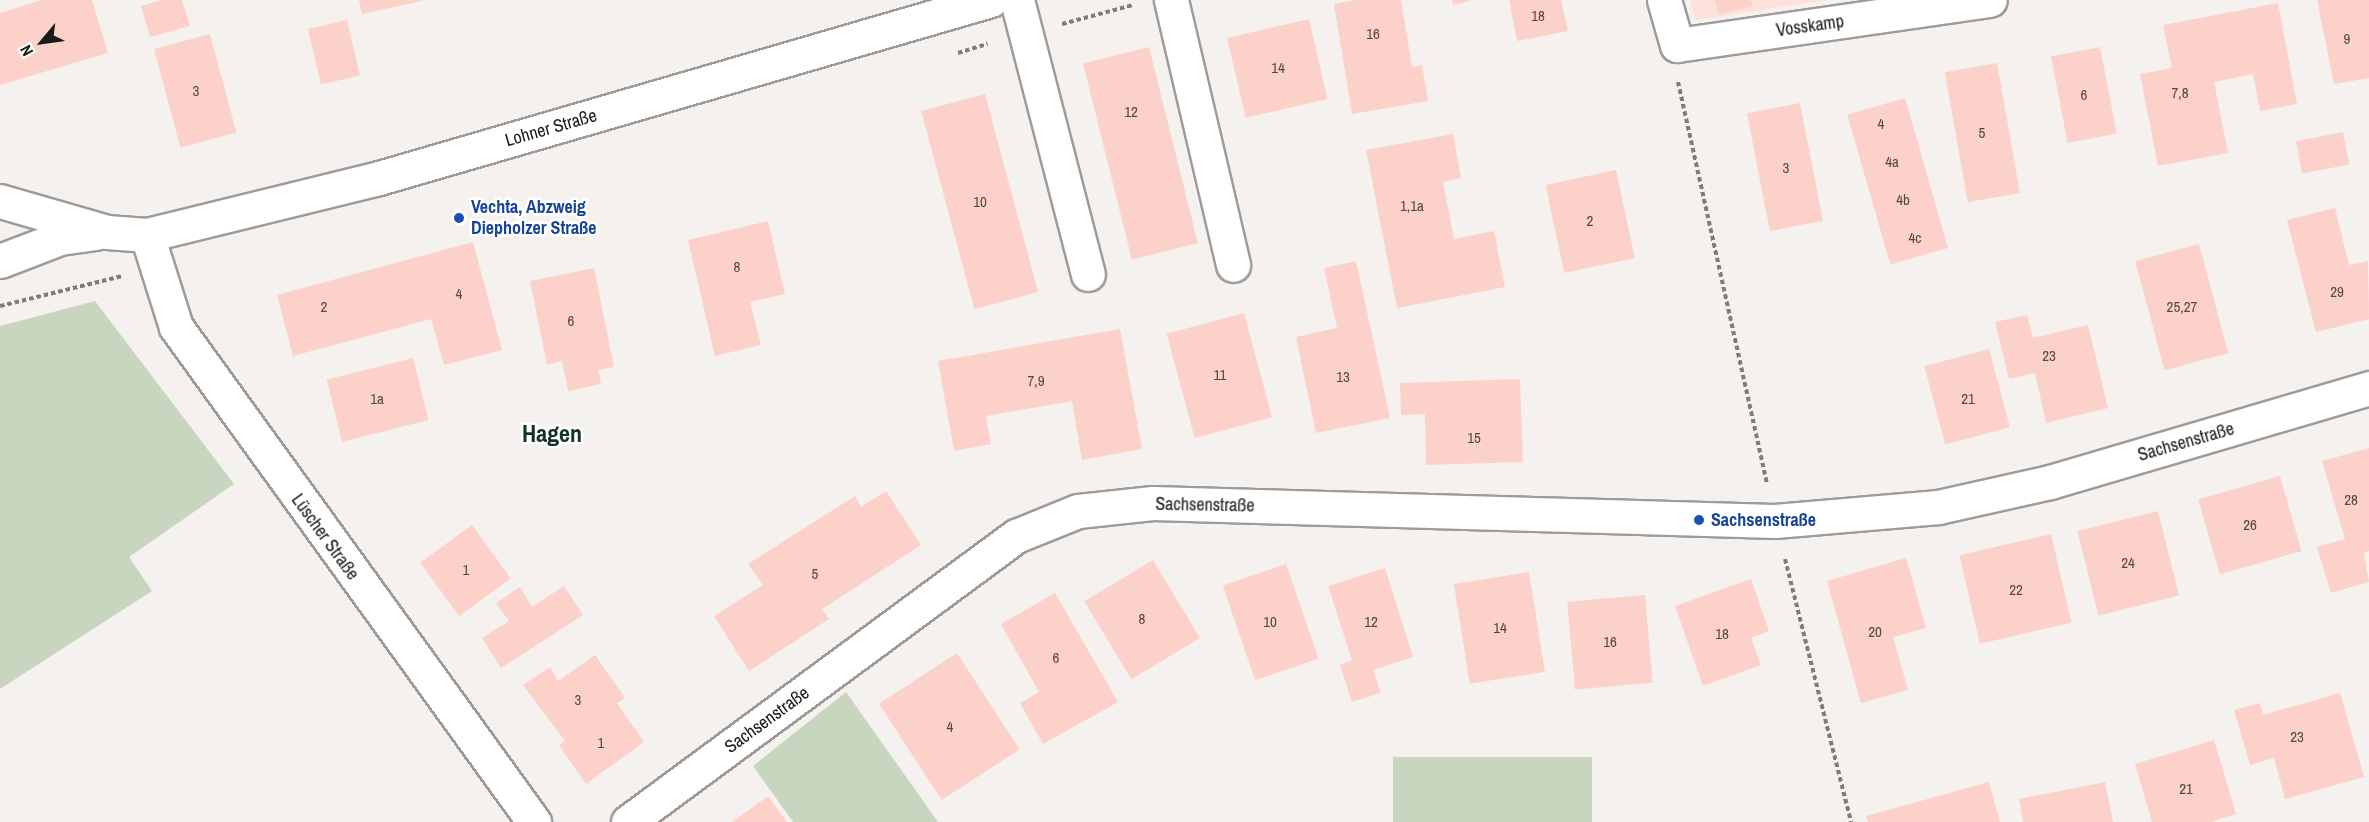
<!DOCTYPE html>
<html>
<head>
<meta charset="utf-8">
<style>
	body { margin:0 }
	#map { position:relative; width:2369px; height:822px; overflow:hidden; background:#f5f1ef; font-family:"Archivo Narrow",sans-serif }
	div>[style] { position:absolute }
	.commercial>* { inset:0; background:#fce1dd }
	.green>* { inset:0; background:#c8d6bf; transform-origin:0 0 }
	.building>* { inset:0; background:#fcd1c9; transform-origin:0 0 }
	.path>* { height:4px; margin-top:-2px; transform-origin:0; background:repeating-linear-gradient(90deg,#7e7c7a 0 4.5px,transparent 0 7.5px) }
	.roads { filter:drop-shadow(2px 0 #9f9b99) drop-shadow(-2px 0 #9f9b99) drop-shadow(0 2px #9f9b99) drop-shadow(0 -2px #9f9b99) }
	.minor>* { height:33px; margin:-16.5px; padding:0 16.5px; transform-origin:16.5px; border-radius:16.5px; background:#fff }
	.major>* { height:33px; margin:-16.5px; padding:0 16.5px; transform-origin:16.5px; border-radius:16.5px; background:#fff }
	.dots>* { width:16px; height:16px; translate:-50% -50%; box-sizing:border-box; border:3px solid #fff; border-radius:50% }
	span { translate:-50% -50%; white-space:nowrap; text-align:center; line-height:1.15; -webkit-text-stroke:5px #fff; paint-order:stroke }
	.number-label { font-size:15px; color:#534845 }
	.number-label span { -webkit-text-stroke-width:0 }
	.street-label { font-size:18px; color:#1b1a19 }
	.transit-label { font-size:18px; color:#164399; font-weight:700 }
	.left { translate:0 -50%; text-align:left }
	.district-label { font-size:24px; color:#133128; font-weight:700 }
	.north { position:absolute; left:12px; top:12px; width:60px; height:60px; -webkit-text-stroke:4px #fff; paint-order:stroke; rotate:241deg; font-size:16px; font-weight:700; line-height:24px; text-align:center; color:#1b1a19 }
	.north::after { content:''; display:block; margin:auto; width:21px; height:27px; background:#1b1a19; clip-path:polygon(50% 0,100% 100%,50% 72%,0 100%) }
</style>
</head>
<body>
<div id="map">
	<div class="commercial">
		<i style="clip-path:polygon(1690px 0,1827px 0,1696px 20px)"></i>
	</div>
	<div class="green">
		<i style="clip-path:polygon(95px 301px,234px 484px,129px 557px,152px 591px,0 689px,0 326px)"></i>
		<i style="clip-path:polygon(846px 692px,938px 822px,793px 822px,753px 766px)"></i>
		<i style="left:1393px;top:757px;width:199px;height:65px"></i>
	</div>
	<div class="building">
		<i style="clip-path:polygon(42px 0,92px 0,108px 53px,0 85px,0 13px)"></i>
		<i style="clip-path:polygon(161px 0,182px 0,190px 26px,150px 37px,141px 6px)"></i>
		<i style="clip-path:polygon(359px 0,422px 0,422px 1px,362px 14px)"></i>
		<i style="clip-path:polygon(1356px 0,1401px 0,1412px 67px,1422px 65px,1428px 101px,1352px 114px,1334px 4px)"></i>
		<i style="clip-path:polygon(1452px 0,1470px 0,1470px 1px,1453px 5px)"></i>
		<i style="clip-path:polygon(1509px 0,1561px 0,1568px 31px,1517px 41px)"></i>
		<i style="clip-path:polygon(1715px 0,1751px 0,1753px 6px,1719px 15px)"></i>
		<i style="clip-path:polygon(2317px 0,2369px 0,2369px 78px,2334px 84px)"></i>
		<i style="clip-path:polygon(2278px 3px,2297px 104px,2260px 111px,2253px 74px,2214px 82px,2228px 153px,2158px 166px,2140px 74px,2172px 68px,2163px 25px)"></i>
		<i style="left:1309px;top:19px;width:82px;height:84px;rotate:77deg"></i>
		<i style="left:347px;top:20px;width:57px;height:40px;rotate:77deg"></i>
		<i style="left:210px;top:34px;width:102px;height:58px;rotate:75deg"></i>
		<i style="left:1149px;top:47px;width:202px;height:68px;rotate:76deg"></i>
		<i style="left:2100px;top:47px;width:88px;height:50px;rotate:79deg"></i>
		<i style="left:1997px;top:63px;width:132px;height:53px;rotate:80deg"></i>
		<i style="left:985px;top:94px;width:205px;height:66px;rotate:75deg"></i>
		<i style="left:1905px;top:98px;width:156px;height:60px;rotate:74deg"></i>
		<i style="left:1800px;top:103px;width:120px;height:54px;rotate:79deg"></i>
		<i style="left:2343px;top:132px;width:33px;height:48px;rotate:79deg"></i>
		<i style="clip-path:polygon(1453px 134px,1461px 178px,1443px 182px,1454px 239px,1494px 231px,1505px 287px,1397px 308px,1366px 150px)"></i>
		<i style="left:1616px;top:170px;width:90px;height:72px;rotate:78deg"></i>
		<i style="clip-path:polygon(2335px 208px,2349px 265px,2368px 261px,2369px 319px,2316px 332px,2287px 220px)"></i>
		<i style="clip-path:polygon(768px 221px,785px 294px,750px 302px,761px 345px,715px 356px,688px 240px)"></i>
		<i style="clip-path:polygon(473px 242px,502px 350px,444px 365px,431px 319px,293px 356px,277px 295px)"></i>
		<i style="left:2199px;top:244px;width:113px;height:66px;rotate:75deg"></i>
		<i style="clip-path:polygon(1356px 261px,1390px 418px,1316px 433px,1296px 337px,1337px 328px,1324px 268px)"></i>
		<i style="clip-path:polygon(594px 268px,614px 367px,598px 370px,601px 384px,568px 391px,562px 361px,547px 365px,530px 281px)"></i>
		<i style="left:1244px;top:313px;width:108px;height:80px;rotate:75deg"></i>
		<i style="clip-path:polygon(2027px 315px,2033px 338px,2088px 325px,2108px 408px,2046px 423px,2035px 373px,2009px 379px,1995px 322px)"></i>
		<i style="clip-path:polygon(1120px 329px,1142px 449px,1082px 460px,1072px 401px,986px 416px,991px 444px,954px 451px,938px 361px)"></i>
		<i style="left:1989px;top:349px;width:81px;height:67px;rotate:75deg"></i>
		<i style="left:413px;top:358px;width:64px;height:89px;rotate:76deg"></i>
		<i style="clip-path:polygon(1520px 379px,1523px 462px,1426px 465px,1425px 414px,1401px 415px,1400px 383px)"></i>
		<i style="clip-path:polygon(2369px 448px,2369px 551px,2364px 553px,2369px 582px,2331px 593px,2317px 547px,2345px 539px,2322px 461px)"></i>
		<i style="left:2280px;top:476px;width:78px;height:85px;rotate:74deg"></i>
		<i style="clip-path:polygon(886px 491px,921px 545px,822px 609px,829px 619px,749px 671px,714px 616px,763px 585px,748px 564px,855px 496px,861px 507px)"></i>
		<i style="left:2158px;top:511px;width:87px;height:83px;rotate:76deg"></i>
		<i style="left:472px;top:525px;width:66px;height:64px;rotate:54deg"></i>
		<i style="left:2051px;top:534px;width:91px;height:94px;rotate:77deg"></i>
		<i style="clip-path:polygon(1906px 558px,1926px 628px,1893px 637px,1908px 690px,1861px 703px,1827px 581px)"></i>
		<i style="left:1153px;top:560px;width:91px;height:80px;rotate:59deg"></i>
		<i style="left:1286px;top:564px;width:100px;height:67px;rotate:71deg"></i>
		<i style="clip-path:polygon(1385px 568px,1413px 657px,1373px 670px,1381px 693px,1352px 702px,1340px 665px,1352px 660px,1328px 586px)"></i>
		<i style="left:1529px;top:572px;width:101px;height:76px;rotate:81deg"></i>
		<i style="clip-path:polygon(1751px 579px,1769px 631px,1751px 638px,1761px 665px,1703px 686px,1675px 606px)"></i>
		<i style="clip-path:polygon(564px 586px,583px 615px,501px 668px,482px 638px,509px 621px,496px 603px,520px 587px,532px 607px)"></i>
		<i style="clip-path:polygon(1055px 593px,1118px 702px,1043px 744px,1020px 703px,1039px 692px,1001px 624px)"></i>
		<i style="left:1645px;top:595px;width:88px;height:78px;rotate:85deg"></i>
		<i style="left:957px;top:653px;width:115px;height:93px;rotate:57deg"></i>
		<i style="clip-path:polygon(595px 655px,625px 698px,617px 703px,644px 742px,586px 784px,559px 745px,565px 741px,523px 685px,550px 667px,558px 681px)"></i>
		<i style="clip-path:polygon(2340px 693px,2364px 777px,2285px 799px,2274px 758px,2250px 765px,2234px 710px,2260px 703px,2263px 715px)"></i>
		<i style="clip-path:polygon(2214px 740px,2236px 814px,2211px 822px,2152px 822px,2135px 764px)"></i>
		<i style="clip-path:polygon(1989px 782px,2000px 822px,1868px 822px,1866px 816px)"></i>
		<i style="clip-path:polygon(2105px 782px,2113px 822px,2023px 822px,2019px 799px)"></i>
		<i style="clip-path:polygon(768px 796px,787px 822px,732px 822px)"></i>
	</div>
	<div class="path">
		<i style="left:1062px;top:24px;width:73px;rotate:-15deg"></i>
		<i style="left:958px;top:53px;width:31px;rotate:-17deg"></i>
		<i style="left:1678px;top:82px;width:412px;rotate:77.5deg"></i>
		<i style="left:0;top:306px;width:126px;rotate:-13.8deg"></i>
		<i style="left:1785px;top:559px;width:271px;rotate:75.9deg"></i>
	</div>
	<div class="roads">
		<div class="minor">
			<i style="left:1017px;top:0;width:283px;rotate:75.5deg"></i>
			<i style="left:1171px;top:0;width:272px;rotate:76.8deg"></i>
			<i style="left:1664px;top:0;width:47px;rotate:73.9deg"></i>
			<i style="left:1677px;top:45px;width:316px;rotate:-8.2deg"></i>
			<i style="left:147px;top:235px;width:96px;rotate:72.5deg"></i>
			<i style="left:176px;top:327px;width:611px;rotate:54.12deg"></i>
			<i style="left:628px;top:822px;width:482px;rotate:-36.4deg"></i>
			<i style="left:1016px;top:536px;width:67px;rotate:-22deg"></i>
			<i style="left:1078px;top:511px;width:75px;rotate:-6.1deg"></i>
			<i style="left:1153px;top:503px;width:622px;rotate:1.66deg"></i>
			<i style="left:1775px;top:521px;width:164px;rotate:-4.9deg"></i>
			<i style="left:1938px;top:507px;width:115px;rotate:-12.6deg"></i>
			<i style="left:2050px;top:482px;width:333px;rotate:-16.4deg"></i>
		</div>
		<div class="major">
			<i style="left:0;top:201px;width:111px;rotate:16.2deg"></i>
			<i style="left:107px;top:232px;width:40px;rotate:4.3deg"></i>
			<i style="left:147px;top:235px;width:239px;rotate:-13.8deg"></i>
			<i style="left:379px;top:178px;width:637px;rotate:-16.22deg"></i>
			<i style="left:0;top:261px;width:64px;rotate:-21deg"></i>
			<i style="left:60px;top:238px;width:36px;rotate:-8deg"></i>
		</div>
	</div>
	<div class="dots">
		<i style="left:459px;top:218px;background:#1a4fb4"></i>
		<i style="left:1699px;top:520px;background:#1a4fb4"></i>
	</div>
	<div class="number-label">
		<span style="left:1538px;top:16px">18</span>
		<span style="left:1373px;top:34px">16</span>
		<span style="left:2347px;top:39px">9</span>
		<span style="left:1278px;top:68px">14</span>
		<span style="left:196px;top:91px">3</span>
		<span style="left:2180px;top:93px">7,8</span>
		<span style="left:2084px;top:95px">6</span>
		<span style="left:1131px;top:112px">12</span>
		<span style="left:1881px;top:124px">4</span>
		<span style="left:1982px;top:133px">5</span>
		<span style="left:1892px;top:162px">4a</span>
		<span style="left:1786px;top:168px">3</span>
		<span style="left:1903px;top:200px">4b</span>
		<span style="left:980px;top:202px">10</span>
		<span style="left:1412px;top:206px">1,1a</span>
		<span style="left:1590px;top:221px">2</span>
		<span style="left:1915px;top:238px">4c</span>
		<span style="left:737px;top:267px">8</span>
		<span style="left:2337px;top:292px">29</span>
		<span style="left:459px;top:294px">4</span>
		<span style="left:324px;top:307px">2</span>
		<span style="left:2182px;top:307px">25,27</span>
		<span style="left:571px;top:321px">6</span>
		<span style="left:2049px;top:356px">23</span>
		<span style="left:1220px;top:375px">11</span>
		<span style="left:1343px;top:377px">13</span>
		<span style="left:1036px;top:381px">7,9</span>
		<span style="left:377px;top:399px">1a</span>
		<span style="left:1968px;top:399px">21</span>
		<span style="left:1474px;top:438px">15</span>
		<span style="left:2351px;top:500px">28</span>
		<span style="left:2250px;top:525px">26</span>
		<span style="left:2128px;top:563px">24</span>
		<span style="left:466px;top:570px">1</span>
		<span style="left:815px;top:574px">5</span>
		<span style="left:2016px;top:590px">22</span>
		<span style="left:1142px;top:619px">8</span>
		<span style="left:1270px;top:622px">10</span>
		<span style="left:1371px;top:622px">12</span>
		<span style="left:1500px;top:628px">14</span>
		<span style="left:1875px;top:632px">20</span>
		<span style="left:1722px;top:634px">18</span>
		<span style="left:1610px;top:642px">16</span>
		<span style="left:1056px;top:658px">6</span>
		<span style="left:578px;top:700px">3</span>
		<span style="left:950px;top:727px">4</span>
		<span style="left:2297px;top:737px">23</span>
		<span style="left:601px;top:743px">1</span>
		<span style="left:2186px;top:789px">21</span>
	</div>
	<div class="street-label">
		<span style="left:1810px;top:26px;rotate:-8deg">Vosskamp</span>
		<span style="left:551px;top:128px;rotate:-16deg">Lohner Straße</span>
		<span style="left:2186px;top:442px;rotate:-16deg">Sachsenstraße</span>
		<span style="left:1205px;top:505px;rotate:1deg">Sachsenstraße</span>
		<span style="left:325px;top:537px;rotate:54deg">Lüscher Straße</span>
		<span style="left:767px;top:720px;rotate:-36deg">Sachsenstraße</span>
	</div>
	<div class="transit-label">
		<span class="left" style="left:471px;top:218px">Vechta, Abzweig<br>Diepholzer Straße</span>
		<span class="left" style="left:1711px;top:520px">Sachsenstraße</span>
	</div>
	<div class="district-label">
		<span style="left:552px;top:434px">Hagen</span>
	</div>
	<div class="north">N</div>
</div>
</body>
</html>
